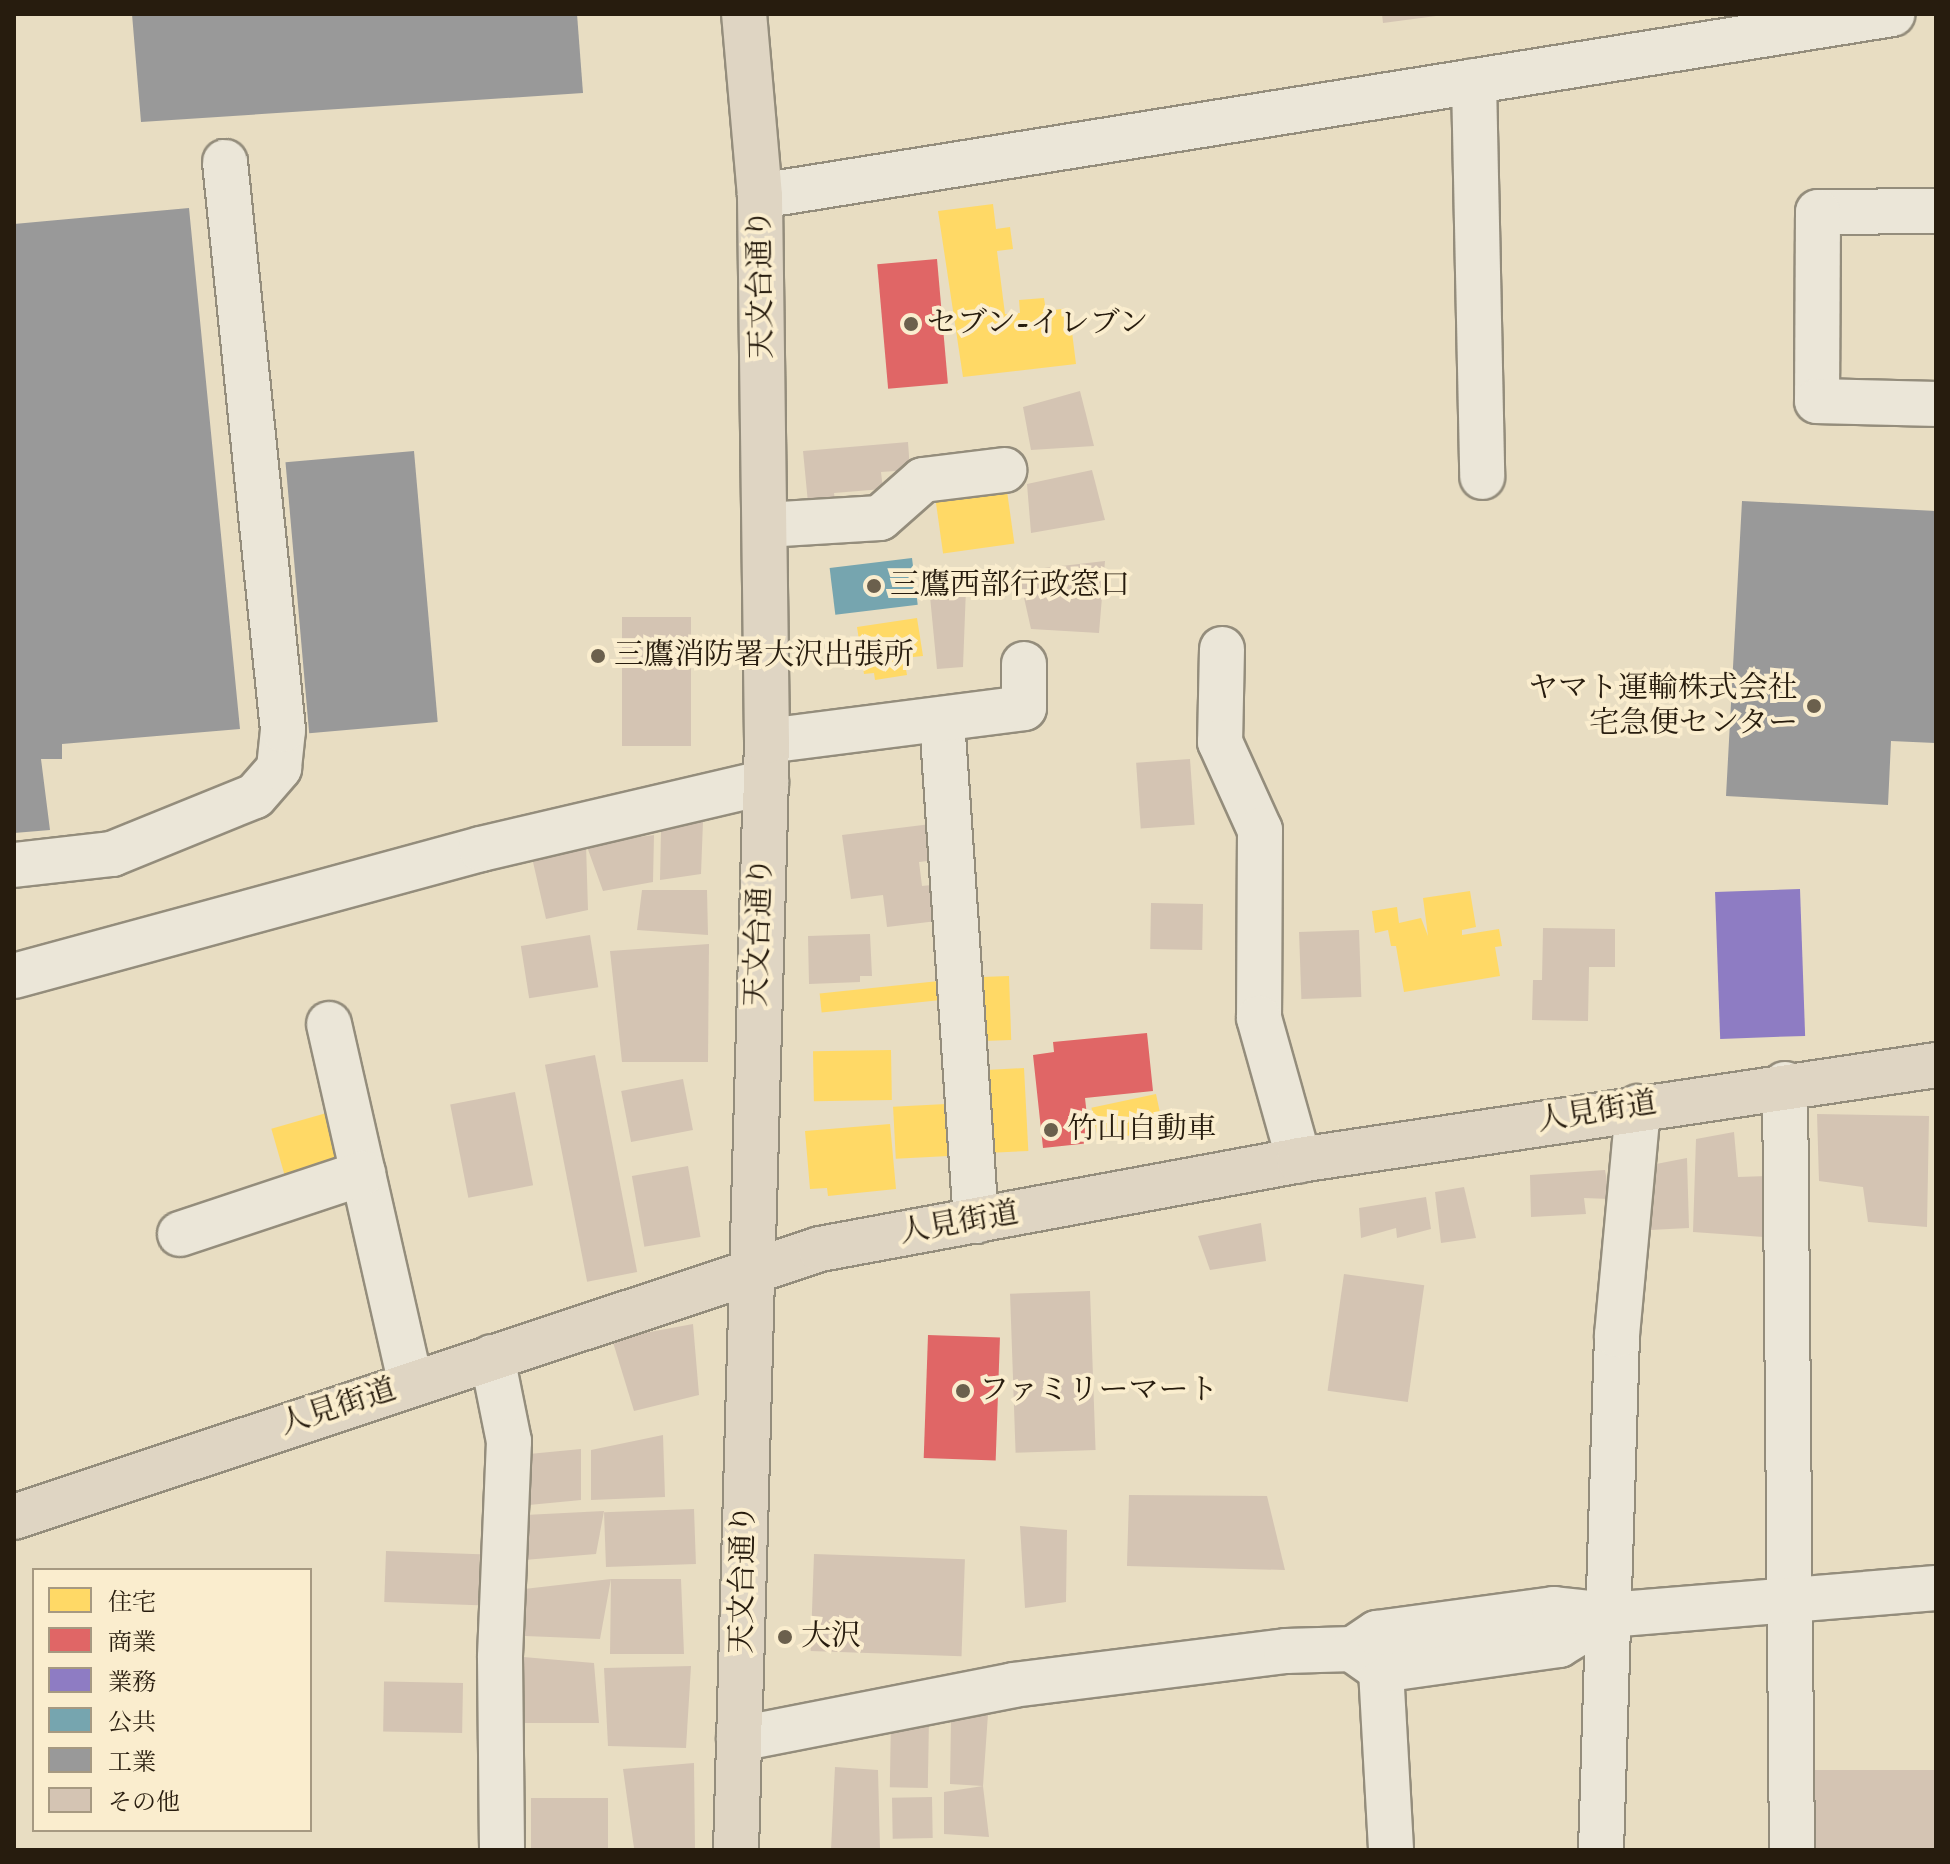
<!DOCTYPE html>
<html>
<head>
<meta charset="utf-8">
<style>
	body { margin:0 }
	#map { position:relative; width:1950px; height:1864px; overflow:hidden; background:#e8ddc2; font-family:"IM FELL English","Noto Serif JP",serif }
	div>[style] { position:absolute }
	.homes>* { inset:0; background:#ffd966; transform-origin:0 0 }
	.shops>* { inset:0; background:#e06666; transform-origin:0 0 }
	.offices>* { inset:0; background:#8e7cc3; transform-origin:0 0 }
	.public>* { inset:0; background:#76a5af; transform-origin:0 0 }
	.industry>* { inset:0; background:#999; transform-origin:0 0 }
	.building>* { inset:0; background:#d4c4b3; transform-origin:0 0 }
	.roads { filter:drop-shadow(2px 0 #948d7c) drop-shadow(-2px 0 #948d7c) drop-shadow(0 2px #948d7c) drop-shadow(0 -2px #948d7c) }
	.minor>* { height:44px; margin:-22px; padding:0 22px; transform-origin:22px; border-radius:22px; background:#ebe6d8 }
	.major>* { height:44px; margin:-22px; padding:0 22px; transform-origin:22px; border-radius:22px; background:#dfd5c3 }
	.dots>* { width:22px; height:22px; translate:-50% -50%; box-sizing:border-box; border:4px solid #faedce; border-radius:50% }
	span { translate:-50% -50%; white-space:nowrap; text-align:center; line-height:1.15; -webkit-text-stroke:8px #faedce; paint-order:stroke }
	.street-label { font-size:30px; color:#271c0e }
	.poi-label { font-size:30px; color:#271c0e }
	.left { translate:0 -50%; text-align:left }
	.right { translate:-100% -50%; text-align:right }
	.frame { position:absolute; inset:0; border:16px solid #271c0e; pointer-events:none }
	.legend { position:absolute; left:32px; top:1568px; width:280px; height:264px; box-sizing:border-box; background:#faedce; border:2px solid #a69981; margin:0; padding:10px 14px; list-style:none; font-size:24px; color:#271c0e }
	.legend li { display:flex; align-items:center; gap:16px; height:40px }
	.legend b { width:40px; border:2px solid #a69981 }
</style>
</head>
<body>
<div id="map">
	<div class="homes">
		<i style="clip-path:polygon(993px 204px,996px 229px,1010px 227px,1013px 249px,997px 251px,1005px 314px,1020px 313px,1019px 300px,1044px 298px,1046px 311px,1069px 308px,1076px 364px,963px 377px,938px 211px)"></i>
		<i style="left:1007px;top:491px;width:53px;height:72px;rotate:82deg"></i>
		<i style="clip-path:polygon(917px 618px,923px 656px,904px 658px,907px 675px,875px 680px,874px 673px,864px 674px,857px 627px)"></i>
		<i style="clip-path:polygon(1470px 891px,1476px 927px,1462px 930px,1462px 935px,1499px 929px,1502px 946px,1495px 947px,1500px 976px,1404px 992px,1396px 946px,1391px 946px,1388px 930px,1375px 933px,1372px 911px,1397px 907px,1399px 923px,1421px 918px,1428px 936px,1423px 898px)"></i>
		<i style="left:1009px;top:976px;width:64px;height:41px;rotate:88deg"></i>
		<i style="left:939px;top:981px;width:19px;height:120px;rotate:84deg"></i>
		<i style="left:891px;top:1050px;width:50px;height:78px;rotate:89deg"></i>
		<i style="left:1024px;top:1068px;width:83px;height:42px;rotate:87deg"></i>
		<i style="left:1156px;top:1094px;width:35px;height:66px;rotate:78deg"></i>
		<i style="left:946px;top:1104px;width:52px;height:53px;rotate:87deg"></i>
		<i style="left:330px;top:1112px;width:50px;height:61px;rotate:74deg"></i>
		<i style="clip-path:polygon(890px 1124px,896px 1189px,828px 1196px,827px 1188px,810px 1189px,805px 1131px)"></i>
	</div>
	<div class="shops">
		<i style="left:937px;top:259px;width:125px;height:60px;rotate:85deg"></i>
		<i style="clip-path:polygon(1147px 1033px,1153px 1091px,1085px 1098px,1090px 1143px,1043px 1148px,1033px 1055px,1054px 1052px,1053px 1042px)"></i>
		<i style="left:928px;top:1335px;width:72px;height:123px;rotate:2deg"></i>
	</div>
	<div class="offices">
		<i style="left:1800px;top:889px;width:147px;height:85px;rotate:88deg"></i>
	</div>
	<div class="public">
		<i style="left:912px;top:558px;width:47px;height:83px;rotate:83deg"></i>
	</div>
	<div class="industry">
		<i style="clip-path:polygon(132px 14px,577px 14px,583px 93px,141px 122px)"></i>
		<i style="clip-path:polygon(189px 208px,240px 729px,62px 744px,62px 759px,41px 759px,50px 830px,14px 833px,14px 224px)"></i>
		<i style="left:414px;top:451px;width:272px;height:129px;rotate:85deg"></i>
		<i style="clip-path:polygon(1742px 501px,1936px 511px,1935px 743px,1891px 741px,1888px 805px,1726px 796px)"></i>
	</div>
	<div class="building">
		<i style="clip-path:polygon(1382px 14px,1436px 14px,1436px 16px,1383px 23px)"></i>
		<i style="clip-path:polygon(1080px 391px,1094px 446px,1031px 450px,1023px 407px)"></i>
		<i style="clip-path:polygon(908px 442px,910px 470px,881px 472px,883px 489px,834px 493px,835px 501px,808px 503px,803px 451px)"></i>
		<i style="clip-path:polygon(1092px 470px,1105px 520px,1031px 533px,1027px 484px)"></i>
		<i style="clip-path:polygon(1105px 561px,1099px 633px,1031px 629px,1018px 571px)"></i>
		<i style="clip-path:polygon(929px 586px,966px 588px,963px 667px,937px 669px)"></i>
		<i style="left:622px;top:617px;width:69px;height:129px"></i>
		<i style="left:1190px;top:759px;width:66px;height:54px;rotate:86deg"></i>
		<i style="clip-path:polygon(703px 821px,701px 874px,660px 880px,661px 831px)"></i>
		<i style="clip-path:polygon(931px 824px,936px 860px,919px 862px,922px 886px,932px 885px,937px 921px,887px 927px,883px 895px,851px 899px,842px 835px)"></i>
		<i style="clip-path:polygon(654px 835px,653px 882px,603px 891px,586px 844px,588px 910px,546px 919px,533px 862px,586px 844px)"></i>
		<i style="clip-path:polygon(642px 890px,707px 890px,708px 935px,637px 930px)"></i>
		<i style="left:1203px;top:904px;width:46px;height:52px;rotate:91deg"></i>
		<i style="clip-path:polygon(1543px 928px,1615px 929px,1615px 967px,1589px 967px,1588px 1021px,1532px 1020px,1533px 980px,1542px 980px)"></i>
		<i style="left:1359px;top:930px;width:67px;height:60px;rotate:88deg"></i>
		<i style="clip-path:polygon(870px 934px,872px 976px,860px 976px,860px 982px,809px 984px,808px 936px)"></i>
		<i style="left:590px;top:935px;width:53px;height:70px;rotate:81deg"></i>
		<i style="clip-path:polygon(709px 944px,708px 1062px,622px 1062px,610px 951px)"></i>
		<i style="left:595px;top:1055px;width:221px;height:51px;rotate:79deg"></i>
		<i style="left:683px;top:1079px;width:52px;height:63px;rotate:79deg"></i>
		<i style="left:515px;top:1092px;width:95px;height:66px;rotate:79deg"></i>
		<i style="clip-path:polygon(1817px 1114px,1929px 1116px,1927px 1227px,1868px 1222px,1863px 1187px,1819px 1181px)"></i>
		<i style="clip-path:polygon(1734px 1132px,1738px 1177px,1768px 1176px,1778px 1238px,1693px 1232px,1696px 1139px)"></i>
		<i style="clip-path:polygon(1687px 1158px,1689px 1228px,1650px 1230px,1656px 1164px)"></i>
		<i style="left:688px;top:1166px;width:72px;height:57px;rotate:80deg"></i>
		<i style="clip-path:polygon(1605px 1170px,1610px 1199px,1584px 1198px,1586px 1214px,1531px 1217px,1530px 1175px)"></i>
		<i style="clip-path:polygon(1464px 1187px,1476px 1238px,1441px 1243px,1435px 1192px)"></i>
		<i style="clip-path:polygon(1426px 1197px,1431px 1229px,1397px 1238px,1396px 1228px,1361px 1238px,1359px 1208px)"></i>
		<i style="clip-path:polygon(1261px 1223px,1266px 1261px,1210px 1270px,1198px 1236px)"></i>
		<i style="left:1344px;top:1274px;width:81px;height:118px;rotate:8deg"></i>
		<i style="left:1090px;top:1291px;width:159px;height:80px;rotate:88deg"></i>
		<i style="clip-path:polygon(693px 1324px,699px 1395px,634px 1411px,612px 1339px)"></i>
		<i style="clip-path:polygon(663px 1435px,665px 1497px,591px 1500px,591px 1450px)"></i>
		<i style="clip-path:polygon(581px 1449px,581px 1500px,529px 1505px,529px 1454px)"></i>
		<i style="clip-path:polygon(1129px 1495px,1267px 1496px,1285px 1570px,1127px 1566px)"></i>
		<i style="left:694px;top:1509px;width:55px;height:90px;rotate:88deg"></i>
		<i style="clip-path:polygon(604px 1511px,596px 1554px,524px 1560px,525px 1515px)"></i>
		<i style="clip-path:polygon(1020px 1526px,1067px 1530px,1066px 1602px,1025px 1608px)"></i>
		<i style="left:386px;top:1551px;width:94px;height:51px;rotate:2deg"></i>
		<i style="left:814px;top:1554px;width:151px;height:97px;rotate:2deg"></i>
		<i style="clip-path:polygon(611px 1579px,600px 1639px,525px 1636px,524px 1589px,611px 1579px,681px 1579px,684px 1654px,610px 1654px)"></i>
		<i style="clip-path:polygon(523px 1657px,594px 1663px,599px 1723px,519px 1723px)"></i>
		<i style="clip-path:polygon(691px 1666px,686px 1748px,608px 1746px,604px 1668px)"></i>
		<i style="left:463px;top:1683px;width:50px;height:79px;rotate:91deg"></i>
		<i style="clip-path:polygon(988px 1714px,983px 1786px,989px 1837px,944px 1834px,944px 1792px,983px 1786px,950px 1784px,951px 1721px)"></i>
		<i style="left:929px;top:1719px;width:69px;height:38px;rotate:91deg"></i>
		<i style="clip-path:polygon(694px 1763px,695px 1848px,634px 1848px,623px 1769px)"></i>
		<i style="clip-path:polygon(835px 1767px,878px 1770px,880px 1850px,831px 1850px)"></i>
		<i style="left:1936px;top:1770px;width:80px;height:128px;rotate:90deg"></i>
		<i style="left:932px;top:1797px;width:41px;height:40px;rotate:89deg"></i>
		<i style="left:531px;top:1798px;width:77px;height:52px"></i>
	</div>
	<div class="roads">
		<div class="minor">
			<i style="left:1474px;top:81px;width:396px;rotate:88.8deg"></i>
			<i style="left:760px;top:196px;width:1147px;rotate:-9.13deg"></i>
			<i style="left:1936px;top:211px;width:118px;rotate:179.5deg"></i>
			<i style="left:1818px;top:212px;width:189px;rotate:90.3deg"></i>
			<i style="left:1817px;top:401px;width:119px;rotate:1.4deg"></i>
			<i style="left:765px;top:525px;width:115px;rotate:-3.5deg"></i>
			<i style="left:880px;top:518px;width:57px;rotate:-41.5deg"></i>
			<i style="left:923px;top:480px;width:82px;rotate:-7deg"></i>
			<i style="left:1222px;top:649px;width:93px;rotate:91.2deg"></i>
			<i style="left:1220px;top:742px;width:97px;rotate:65.6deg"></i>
			<i style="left:1260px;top:830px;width:188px;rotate:90.3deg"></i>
			<i style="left:1259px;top:1018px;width:148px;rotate:74.3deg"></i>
			<i style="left:942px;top:720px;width:502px;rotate:86.12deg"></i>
			<i style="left:767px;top:741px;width:259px;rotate:-7.3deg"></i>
			<i style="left:1024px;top:708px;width:44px;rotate:-90deg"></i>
			<i style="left:14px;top:865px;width:99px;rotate:-6.4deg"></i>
			<i style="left:112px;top:854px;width:154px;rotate:-22.1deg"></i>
			<i style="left:255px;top:796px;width:37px;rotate:-49deg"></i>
			<i style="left:279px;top:768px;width:38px;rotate:-84deg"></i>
			<i style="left:283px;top:730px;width:571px;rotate:-95.83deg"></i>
			<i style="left:14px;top:976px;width:484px;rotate:-15.2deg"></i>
			<i style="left:481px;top:849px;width:293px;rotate:-13.2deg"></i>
			<i style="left:329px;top:1024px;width:369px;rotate:77.2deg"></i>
			<i style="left:1785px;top:1084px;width:766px;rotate:89.48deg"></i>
			<i style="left:180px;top:1234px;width:193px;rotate:-18.4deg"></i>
			<i style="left:492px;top:1357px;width:86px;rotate:78.6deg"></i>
			<i style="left:509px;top:1441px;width:217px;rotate:92.4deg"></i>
			<i style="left:500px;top:1658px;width:192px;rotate:89.4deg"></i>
			<i style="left:1357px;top:1653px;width:29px;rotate:35deg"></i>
			<i style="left:1381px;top:1670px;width:180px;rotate:86.8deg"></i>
			<i style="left:1381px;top:1670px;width:180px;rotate:-8deg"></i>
			<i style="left:1559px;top:1645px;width:57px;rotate:-31.5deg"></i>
			<i style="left:739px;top:1739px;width:279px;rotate:-11.1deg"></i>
			<i style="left:1013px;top:1685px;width:275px;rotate:-7.1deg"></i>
			<i style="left:1286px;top:1651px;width:67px;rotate:-1.7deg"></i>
			<i style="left:1353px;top:1649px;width:29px;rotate:-34deg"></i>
			<i style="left:1377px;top:1633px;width:179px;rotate:-7.7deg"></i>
			<i style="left:1554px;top:1609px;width:54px;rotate:6.3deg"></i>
			<i style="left:1608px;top:1615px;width:329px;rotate:-4.7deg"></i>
			<i style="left:1601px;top:1850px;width:515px;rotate:-88.22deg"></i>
			<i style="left:1617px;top:1335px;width:229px;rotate:-84.7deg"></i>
		</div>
		<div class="major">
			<i style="left:14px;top:1517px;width:849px;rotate:-18.39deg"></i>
			<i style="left:820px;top:1249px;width:487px;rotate:-10.5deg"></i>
			<i style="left:1299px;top:1160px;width:644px;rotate:-8.48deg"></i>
			<i style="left:736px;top:1850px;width:1109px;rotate:-88.4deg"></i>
			<i style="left:767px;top:741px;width:545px;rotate:-90.74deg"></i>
			<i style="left:760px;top:196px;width:183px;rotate:-95deg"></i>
		</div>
	</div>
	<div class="dots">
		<i style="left:911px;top:324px;background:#6b604d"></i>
		<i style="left:874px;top:586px;background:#6b604d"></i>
		<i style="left:598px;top:656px;background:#6b604d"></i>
		<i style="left:1814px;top:706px;background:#6b604d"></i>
		<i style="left:1051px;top:1130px;background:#6b604d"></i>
		<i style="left:963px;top:1391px;background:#6b604d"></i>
		<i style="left:785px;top:1637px;background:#6b604d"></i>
	</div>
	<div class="street-label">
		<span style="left:762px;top:284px;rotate:-91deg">天文台通り</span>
		<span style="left:760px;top:932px;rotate:-88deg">天文台通り</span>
		<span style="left:1597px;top:1113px;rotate:-9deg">人見街道</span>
		<span style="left:959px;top:1224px;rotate:-10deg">人見街道</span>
		<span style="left:338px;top:1408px;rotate:-18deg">人見街道</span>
		<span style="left:744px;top:1579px;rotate:-89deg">天文台通り</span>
	</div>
	<div class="poi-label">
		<span class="left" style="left:927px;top:324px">セブン-イレブン</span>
		<span class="left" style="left:890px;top:586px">三鷹西部行政窓口</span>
		<span class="left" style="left:614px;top:656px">三鷹消防署大沢出張所</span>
		<span class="right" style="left:1798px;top:706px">ヤマト運輸株式会社<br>宅急便センター</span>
		<span class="left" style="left:1067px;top:1130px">竹山自動車</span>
		<span class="left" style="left:979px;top:1391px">ファミリーマート</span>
		<span class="left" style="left:801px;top:1637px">大沢</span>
	</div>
	<div class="frame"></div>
	<ul class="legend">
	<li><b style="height:22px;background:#ffd966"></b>住宅</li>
	<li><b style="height:22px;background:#e06666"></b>商業</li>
	<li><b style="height:22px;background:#8e7cc3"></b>業務</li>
	<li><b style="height:22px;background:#76a5af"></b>公共</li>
	<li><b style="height:22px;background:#999"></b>工業</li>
	<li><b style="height:22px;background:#d4c4b3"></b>その他</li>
	</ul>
</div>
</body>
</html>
